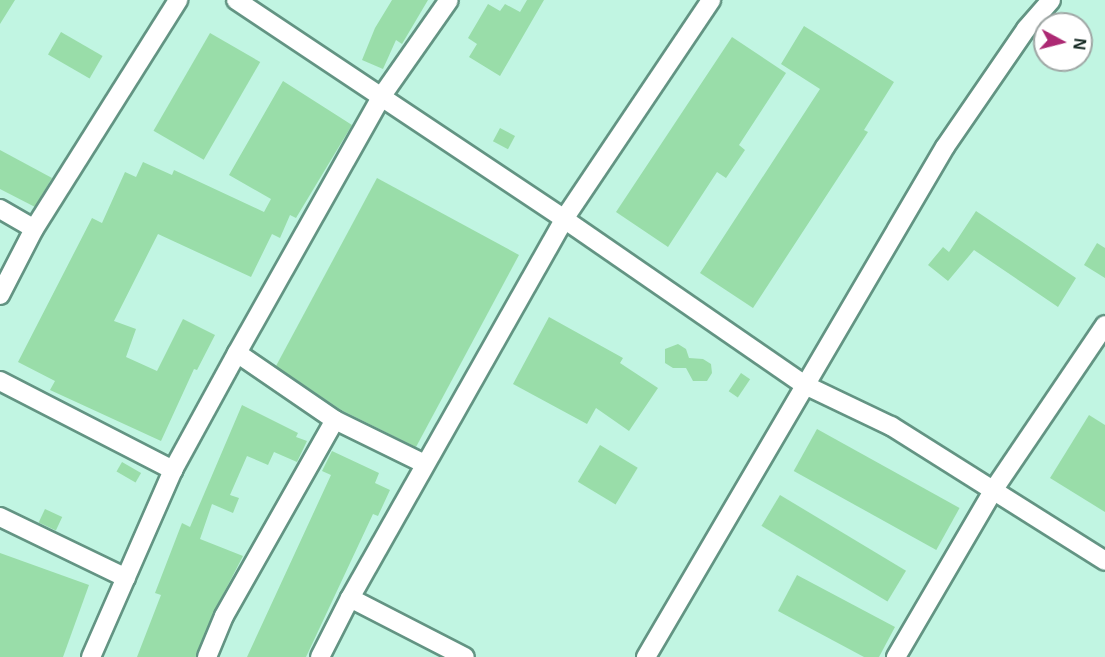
<!DOCTYPE html>
<html>
<head>
<meta charset="utf-8">
<style>
	body { margin:0 }
	#map { position:relative; width:1105px; height:657px; overflow:hidden; background:#c1f5e2; font-family:Arial,sans-serif }
	div>[style] { position:absolute }
	.building>* { inset:0; background:#99dda9; transform-origin:0 0 }
	.roads { filter:drop-shadow(2px 0 #639483) drop-shadow(-2px 0 #639483) drop-shadow(0 2px #639483) drop-shadow(0 -2px #639483) }
	.minor>* { height:18px; margin:-9px; padding:0 9px; transform-origin:9px; border-radius:9px; background:#fff }
	span { translate:-50% -50%; white-space:nowrap; text-align:center; line-height:1.15; -webkit-text-stroke:6px #fff; paint-order:stroke }
	.north { position:absolute; left:1033px; top:12px; width:60px; height:60px; box-sizing:border-box; background:#fff; border:2px solid #9fa7a5; border-radius:50%; rotate:97deg; font-size:16px; font-weight:700; line-height:24px; text-align:center; color:#10241e }
	.north::after { content:''; display:block; margin:auto; width:21px; height:27px; background:#ac2973; clip-path:polygon(50% 0,100% 100%,50% 72%,0 100%) }
</style>
</head>
<body>
<div id="map">
	<div class="building">
		<i style="clip-path:polygon(0 0,15px 0,0 24px)"></i>
		<i style="clip-path:polygon(392px 0,428px 0,402px 44px,396px 40px,383px 69px,362px 60px,375px 28px)"></i>
		<i style="clip-path:polygon(527px 0,544px 0,500px 76px,469px 57px,477px 44px,468px 38px,488px 4px,500px 11px,505px 4px,520px 12px)"></i>
		<i style="clip-path:polygon(804px 26px,894px 82px,864px 130px,868px 132px,753px 308px,700px 273px,820px 89px,781px 64px)"></i>
		<i style="left:61px;top:32px;width:48px;height:26px;rotate:30deg"></i>
		<i style="left:210px;top:33px;width:58px;height:113px;rotate:30deg"></i>
		<i style="clip-path:polygon(732px 37px,786px 73px,739px 145px,745px 150px,726px 178px,717px 172px,668px 247px,616px 212px)"></i>
		<i style="clip-path:polygon(283px 81px,352px 125px,296px 218px,290px 215px,280px 238px,272px 234px,251px 277px,158px 234px,114px 321px,136px 329px,126px 357px,157px 371px,183px 319px,215px 335px,197px 370px,194px 369px,161px 441px,50px 390px,55px 381px,18px 362px,92px 218px,102px 223px,125px 172px,136px 177px,143px 162px,172px 175px,174px 170px,264px 212px,271px 199px,229px 175px)"></i>
		<i style="left:500px;top:128px;width:17px;height:15px;rotate:28deg"></i>
		<i style="clip-path:polygon(0 150px,52px 178px,35px 207px,0 189px)"></i>
		<i style="clip-path:polygon(377px 178px,519px 255px,416px 447px,341px 410px,276px 366px)"></i>
		<i style="clip-path:polygon(976px 211px,1076px 278px,1058px 307px,974px 250px,948px 281px,928px 265px,943px 247px,949px 252px)"></i>
		<i style="clip-path:polygon(1097px 243px,1105px 248px,1105px 278px,1084px 265px)"></i>
		<i style="clip-path:polygon(549px 317px,623px 358px,620px 363px,658px 388px,629px 431px,596px 408px,587px 424px,513px 384px)"></i>
		<i style="clip-path:polygon(678px 344px,686px 349px,689px 358px,703px 359px,711px 364px,712px 373px,707px 381px,693px 381px,686px 368px,673px 368px,665px 363px,665px 349px)"></i>
		<i style="left:741px;top:373px;width:11px;height:22px;rotate:34deg"></i>
		<i style="clip-path:polygon(242px 405px,298px 433px,296px 437px,307px 441px,297px 462px,274px 452px,268px 465px,247px 456px,230px 495px,239px 498px,233px 513px,212px 504px,200px 539px,243px 556px,214px 612px,196px 657px,137px 657px,161px 595px,155px 593px,182px 523px,190px 527px)"></i>
		<i style="clip-path:polygon(1089px 415px,1105px 425px,1105px 512px,1050px 478px)"></i>
		<i style="left:817px;top:429px;width:163px;height:48px;rotate:29deg"></i>
		<i style="left:600px;top:445px;width:44px;height:43px;rotate:31deg"></i>
		<i style="clip-path:polygon(332px 451px,379px 473px,375px 483px,390px 490px,378px 516px,373px 514px,306px 657px,247px 657px,331px 475px,322px 471px)"></i>
		<i style="left:122px;top:462px;width:22px;height:11px;rotate:30deg"></i>
		<i style="left:780px;top:495px;width:147px;height:36px;rotate:31deg"></i>
		<i style="left:45px;top:509px;width:19px;height:15px;rotate:25deg"></i>
		<i style="clip-path:polygon(0 553px,89px 585px,63px 657px,0 657px)"></i>
		<i style="clip-path:polygon(797px 575px,895px 627px,879px 657px,864px 657px,778px 611px)"></i>
	</div>
	<div class="roads">
		<div class="minor">
			<i style="left:236px;top:0;width:394px;rotate:33.7deg"></i>
			<i style="left:564px;top:219px;width:293px;rotate:34.6deg"></i>
			<i style="left:805px;top:385px;width:95px;rotate:25.5deg"></i>
			<i style="left:891px;top:426px;width:253px;rotate:32.2deg"></i>
			<i style="left:0;top:209px;width:39px;rotate:30deg"></i>
			<i style="left:0;top:295px;width:74px;rotate:-62.7deg"></i>
			<i style="left:34px;top:229px;width:271px;rotate:-57.8deg"></i>
			<i style="left:237px;top:353px;width:119px;rotate:34.4deg"></i>
			<i style="left:335px;top:420px;width:100px;rotate:26.1deg"></i>
			<i style="left:0;top:381px;width:195px;rotate:27.2deg"></i>
			<i style="left:0;top:517px;width:140px;rotate:25.8deg"></i>
			<i style="left:350px;top:598px;width:129px;rotate:27.2deg"></i>
			<i style="left:91px;top:657px;width:204px;rotate:-66.3deg"></i>
			<i style="left:173px;top:470px;width:133px;rotate:-61.3deg"></i>
			<i style="left:237px;top:353px;width:294px;rotate:-60.6deg"></i>
			<i style="left:381px;top:97px;width:118px;rotate:-55deg"></i>
			<i style="left:207px;top:657px;width:44px;rotate:-67.5deg"></i>
			<i style="left:224px;top:616px;width:225px;rotate:-60.5deg"></i>
			<i style="left:320px;top:657px;width:66px;rotate:-63deg"></i>
			<i style="left:350px;top:598px;width:435px;rotate:-60.5deg"></i>
			<i style="left:564px;top:219px;width:264px;rotate:-56.1deg"></i>
			<i style="left:646px;top:657px;width:591px;rotate:-59.62deg"></i>
			<i style="left:945px;top:147px;width:143px;rotate:-55.5deg"></i>
			<i style="left:1026px;top:29px;width:38px;rotate:-49deg"></i>
			<i style="left:896px;top:657px;width:194px;rotate:-59.7deg"></i>
			<i style="left:994px;top:489px;width:198px;rotate:-55.9deg"></i>
		</div>
	</div>
	<div class="north">N</div>
</div>
</body>
</html>
